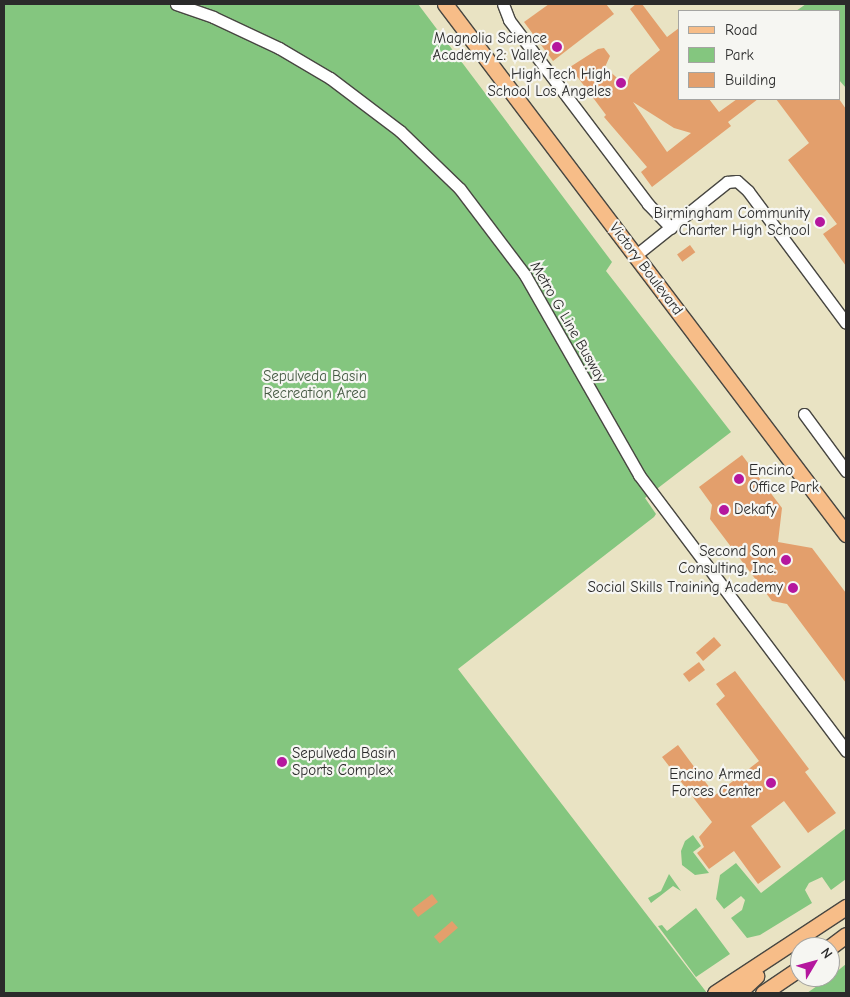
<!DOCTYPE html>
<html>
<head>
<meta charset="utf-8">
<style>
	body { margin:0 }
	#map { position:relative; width:850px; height:997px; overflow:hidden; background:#e9e3c3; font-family:"Comic Neue",sans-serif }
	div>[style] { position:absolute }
	.green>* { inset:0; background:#84c67f }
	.building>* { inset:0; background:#e39f6c; transform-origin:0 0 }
	.roads { filter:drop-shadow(1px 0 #484742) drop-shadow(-1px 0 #484742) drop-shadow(0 1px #484742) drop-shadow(0 -1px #484742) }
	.minor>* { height:11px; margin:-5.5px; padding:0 5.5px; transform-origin:5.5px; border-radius:5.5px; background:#fff }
	.major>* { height:15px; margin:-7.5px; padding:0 7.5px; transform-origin:7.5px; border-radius:7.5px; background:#f7bd88 }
	.dots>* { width:14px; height:14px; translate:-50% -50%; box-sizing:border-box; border:2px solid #f6f6f2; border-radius:50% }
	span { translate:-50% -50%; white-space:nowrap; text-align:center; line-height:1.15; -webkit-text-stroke:4.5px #f6f6f2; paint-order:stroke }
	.poi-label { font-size:15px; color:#2b2b2b }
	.right { translate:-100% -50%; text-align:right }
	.left { translate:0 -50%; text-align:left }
	.street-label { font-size:15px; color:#2b2b2b }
	.park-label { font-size:15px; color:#465a44 }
	.frame { position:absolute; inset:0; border:5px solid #2b2b2b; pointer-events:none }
	.legend { position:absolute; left:678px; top:10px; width:162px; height:90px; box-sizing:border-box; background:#f6f6f2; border:1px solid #a5a5a2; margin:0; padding:6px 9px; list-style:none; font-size:15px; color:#2b2b2b }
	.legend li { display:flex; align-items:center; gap:10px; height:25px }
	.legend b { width:25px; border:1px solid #a5a5a2 }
	.north { position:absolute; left:790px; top:937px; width:50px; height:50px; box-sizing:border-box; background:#f6f6f2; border:1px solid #a5a5a2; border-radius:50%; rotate:53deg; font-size:14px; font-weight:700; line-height:20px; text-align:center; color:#2b2b2b }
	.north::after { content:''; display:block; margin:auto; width:18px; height:22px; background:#b5179e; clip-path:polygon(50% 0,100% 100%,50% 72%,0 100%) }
</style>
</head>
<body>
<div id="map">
	<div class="green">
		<i style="clip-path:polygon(4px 4px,418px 4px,612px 262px,606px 271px,731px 432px,645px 498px,656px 514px,654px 517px,458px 669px,707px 993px,4px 993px)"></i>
		<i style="clip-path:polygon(806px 4px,846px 4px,846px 88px,839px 80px,839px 11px,796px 11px)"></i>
		<i style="clip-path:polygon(846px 828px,846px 879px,831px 890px,822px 877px,809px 883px,805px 890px,812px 903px,760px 935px,747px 938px,731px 918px,742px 910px,745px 900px,741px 896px,724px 909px,716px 899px,720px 875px,736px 863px,761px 893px)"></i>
		<i style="clip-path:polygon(693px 835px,701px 846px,693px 852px,709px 873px,695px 875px,682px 865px,681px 851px,685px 841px)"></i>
		<i style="clip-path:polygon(669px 874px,681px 891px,673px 886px,651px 903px,648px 898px,661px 891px)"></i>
		<i style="clip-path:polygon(696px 908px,730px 954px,696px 977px,658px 926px,662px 925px,667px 931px)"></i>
		<i style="clip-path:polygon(846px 964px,846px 993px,807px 993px,830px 977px)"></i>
	</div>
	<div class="building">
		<i style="clip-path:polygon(549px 4px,606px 4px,614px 14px,553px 61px,524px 22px)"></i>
		<i style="clip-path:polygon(evenodd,636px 4px,642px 4px,667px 37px,679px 28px,679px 99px,709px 99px,719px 112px,737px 99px,758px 99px,728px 122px,731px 126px,652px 187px,641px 172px,647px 167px,604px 117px,606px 115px,570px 67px,598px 49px,604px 48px,610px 56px,605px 67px,626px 86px,630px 75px,660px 50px,630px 9px,636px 4px,633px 102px,674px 128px,691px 133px,667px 152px,633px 102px)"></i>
		<i style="clip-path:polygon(776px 99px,839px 99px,846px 109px,846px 266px,823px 234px,837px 224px,788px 160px,809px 143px)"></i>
		<i style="left:690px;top:245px;width:9px;height:16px;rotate:54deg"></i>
		<i style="clip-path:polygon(742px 455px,782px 508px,778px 542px,812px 548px,846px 593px,846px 683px,787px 604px,772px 601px,710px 519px,712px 505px,699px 487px)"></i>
		<i style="left:714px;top:637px;width:11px;height:24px;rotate:49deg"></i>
		<i style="left:699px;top:662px;width:10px;height:20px;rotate:53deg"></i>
		<i style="clip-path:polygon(735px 671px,809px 769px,805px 772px,836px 813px,808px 833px,784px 801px,751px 826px,781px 867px,758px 884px,734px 851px,709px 869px,697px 853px,704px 847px,699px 837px,712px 822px,662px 757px,678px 745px,715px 795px,759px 761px,716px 704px,725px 696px,716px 684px)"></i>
		<i style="left:432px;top:894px;width:10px;height:25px;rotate:53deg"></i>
		<i style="left:452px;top:921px;width:9px;height:24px;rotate:49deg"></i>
	</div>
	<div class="roads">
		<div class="minor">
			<i style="left:176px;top:4px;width:39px;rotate:19deg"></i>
			<i style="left:213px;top:17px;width:73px;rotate:25.2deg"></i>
			<i style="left:279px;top:48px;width:59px;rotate:30.5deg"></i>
			<i style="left:330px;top:78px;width:88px;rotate:37.1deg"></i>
			<i style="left:400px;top:131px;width:83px;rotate:44deg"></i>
			<i style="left:460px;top:189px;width:108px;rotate:52.9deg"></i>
			<i style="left:525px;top:275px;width:230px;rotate:60.3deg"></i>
			<i style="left:639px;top:475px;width:345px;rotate:53.1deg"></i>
			<i style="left:503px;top:4px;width:17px;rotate:69deg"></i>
			<i style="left:509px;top:20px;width:231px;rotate:52.9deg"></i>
			<i style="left:648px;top:204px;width:33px;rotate:46deg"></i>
			<i style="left:636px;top:255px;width:117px;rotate:-38.7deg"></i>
			<i style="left:727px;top:182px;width:10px;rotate:-6deg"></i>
			<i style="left:737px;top:181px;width:15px;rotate:42deg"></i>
			<i style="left:748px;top:191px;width:164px;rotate:53.4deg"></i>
			<i style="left:804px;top:414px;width:71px;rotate:53.6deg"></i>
		</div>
		<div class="major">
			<i style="left:445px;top:4px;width:665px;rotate:52.89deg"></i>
			<i style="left:830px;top:947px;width:20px;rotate:-37deg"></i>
			<i style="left:715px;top:993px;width:157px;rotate:-33.3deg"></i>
			<i style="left:738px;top:993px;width:25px;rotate:-43deg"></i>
			<i style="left:763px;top:993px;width:45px;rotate:-34deg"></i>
		</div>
	</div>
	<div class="dots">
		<i style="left:557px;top:47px;background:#b5179e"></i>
		<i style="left:621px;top:83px;background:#b5179e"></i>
		<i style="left:820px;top:222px;background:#b5179e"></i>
		<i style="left:739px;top:479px;background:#b5179e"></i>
		<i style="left:724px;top:510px;background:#b5179e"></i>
		<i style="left:786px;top:560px;background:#b5179e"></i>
		<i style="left:793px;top:588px;background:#b5179e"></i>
		<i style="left:282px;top:762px;background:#b5179e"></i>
		<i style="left:771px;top:783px;background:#b5179e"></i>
	</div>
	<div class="poi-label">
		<span class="right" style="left:547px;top:47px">Magnolia Science<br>Academy 2: Valley</span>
		<span class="right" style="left:611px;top:83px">High Tech High<br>School Los Angeles</span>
		<span class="right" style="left:810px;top:222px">Birmingham Community<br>Charter High School</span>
		<span class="left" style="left:749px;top:479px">Encino<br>Office Park</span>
		<span class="left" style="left:734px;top:510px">Dekafy</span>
		<span class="right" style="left:776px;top:560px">Second Son<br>Consulting, Inc.</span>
		<span class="right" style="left:783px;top:588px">Social Skills Training Academy</span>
		<span class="left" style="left:292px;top:762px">Sepulveda Basin<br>Sports Complex</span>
		<span class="right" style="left:761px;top:783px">Encino Armed<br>Forces Center</span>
	</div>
	<div class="street-label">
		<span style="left:646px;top:269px;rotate:53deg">Victory Boulevard</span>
		<span style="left:568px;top:322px;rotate:60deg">Metro G Line Busway</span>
	</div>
	<div class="park-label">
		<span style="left:315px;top:385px">Sepulveda Basin<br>Recreation Area</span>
	</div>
	<div class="frame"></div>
	<ul class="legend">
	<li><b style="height:6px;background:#f7bd88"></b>Road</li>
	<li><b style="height:14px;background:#84c67f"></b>Park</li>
	<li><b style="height:14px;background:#e39f6c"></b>Building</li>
	</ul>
	<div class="north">N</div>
</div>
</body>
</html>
